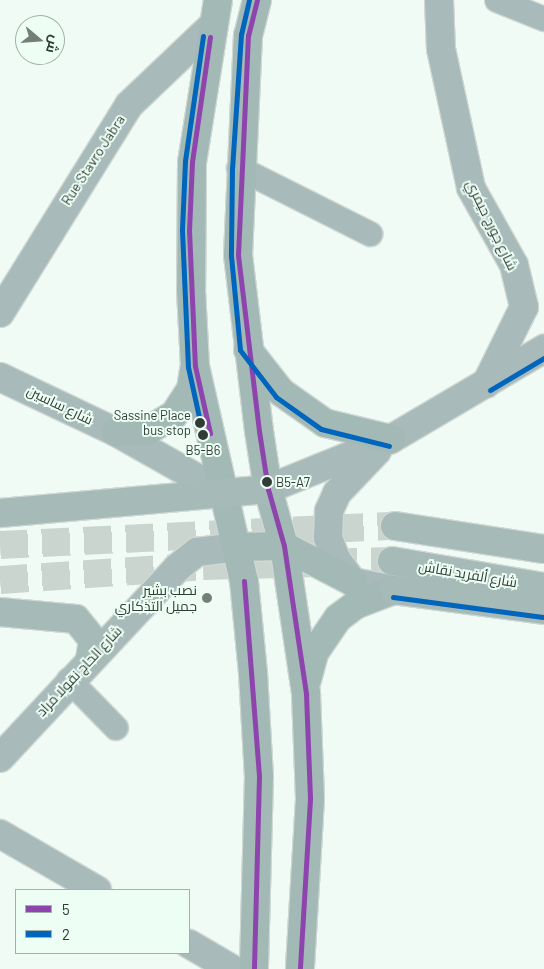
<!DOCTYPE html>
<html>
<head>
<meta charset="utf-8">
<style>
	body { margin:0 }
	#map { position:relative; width:544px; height:969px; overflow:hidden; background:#f1fbf6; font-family:Barlow,Cairo,sans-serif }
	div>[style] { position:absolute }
	.trunk-tunnel>* { height:28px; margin-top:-14px; transform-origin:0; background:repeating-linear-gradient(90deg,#cbd5d0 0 28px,transparent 0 42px) }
	.roads { filter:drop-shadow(1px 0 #cfd8d3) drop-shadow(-1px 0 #cfd8d3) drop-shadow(0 1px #cfd8d3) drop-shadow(0 -1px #cfd8d3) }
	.pedestrian>* { height:24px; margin:-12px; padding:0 12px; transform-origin:12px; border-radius:12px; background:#a8bab9 }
	.minor>* { height:28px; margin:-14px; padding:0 14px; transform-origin:14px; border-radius:14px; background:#a8bab9 }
	.tertiary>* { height:28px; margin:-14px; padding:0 14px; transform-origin:14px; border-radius:14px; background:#a8bab9 }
	.secondary>* { height:28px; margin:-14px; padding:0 14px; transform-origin:14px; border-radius:14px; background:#a3b9b6 }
	.trunk>* { height:28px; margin:-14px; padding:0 14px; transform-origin:14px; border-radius:14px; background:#a6bab8 }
	.bus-1>* { height:5px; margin:-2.5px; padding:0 2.5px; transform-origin:2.5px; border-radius:2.5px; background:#8e44ad }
	.bus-2>* { height:5px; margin:-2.5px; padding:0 2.5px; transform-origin:2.5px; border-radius:2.5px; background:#0065bd }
	.dots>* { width:14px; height:14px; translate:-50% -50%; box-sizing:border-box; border:2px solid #edfff5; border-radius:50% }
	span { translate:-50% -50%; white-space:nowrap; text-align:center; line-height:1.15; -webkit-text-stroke:4px #edfff5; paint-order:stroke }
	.bus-label { font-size:13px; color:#313c36 }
	.right { translate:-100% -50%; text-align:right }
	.left { translate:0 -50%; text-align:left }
	.street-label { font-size:14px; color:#313c36 }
	.poi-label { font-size:14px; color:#313c36 }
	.legend { position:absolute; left:15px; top:889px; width:175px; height:65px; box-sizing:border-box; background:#edfff5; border:1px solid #a2b1a9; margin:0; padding:6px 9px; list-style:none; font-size:15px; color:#313c36 }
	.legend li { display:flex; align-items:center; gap:10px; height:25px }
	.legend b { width:25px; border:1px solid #a2b1a9 }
	.north { position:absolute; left:15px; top:15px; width:50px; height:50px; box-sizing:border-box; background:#edfff5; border:1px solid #a2b1a9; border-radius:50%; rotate:108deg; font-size:14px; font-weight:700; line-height:20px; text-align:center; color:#313c36 }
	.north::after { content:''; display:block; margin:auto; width:18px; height:22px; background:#747f79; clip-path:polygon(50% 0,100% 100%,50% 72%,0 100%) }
</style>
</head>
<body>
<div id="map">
	<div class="trunk-tunnel">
		<i style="left:0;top:545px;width:395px;rotate:-2.8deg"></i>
		<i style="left:0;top:580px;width:203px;rotate:-3.9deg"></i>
		<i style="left:203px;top:566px;width:189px;rotate:-1.5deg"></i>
	</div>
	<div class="roads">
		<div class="pedestrian">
			<i style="left:497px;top:0;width:51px;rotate:22deg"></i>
			<i style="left:239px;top:168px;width:147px;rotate:26.7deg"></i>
			<i style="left:69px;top:680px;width:67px;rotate:45.6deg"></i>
		</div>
		<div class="minor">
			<i style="left:439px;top:0;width:49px;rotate:87.7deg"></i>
			<i style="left:441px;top:49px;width:142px;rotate:77.8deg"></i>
			<i style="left:471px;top:188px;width:88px;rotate:60.8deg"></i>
			<i style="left:514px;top:265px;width:43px;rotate:76.6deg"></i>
			<i style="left:524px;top:307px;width:86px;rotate:116.3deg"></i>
			<i style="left:0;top:313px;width:245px;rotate:-58.2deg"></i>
			<i style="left:129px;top:105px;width:113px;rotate:-43.6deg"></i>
			<i style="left:0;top:834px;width:112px;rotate:30deg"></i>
			<i style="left:189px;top:944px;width:50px;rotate:30.2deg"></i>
		</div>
		<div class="tertiary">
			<i style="left:0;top:377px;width:128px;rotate:25.4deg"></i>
			<i style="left:116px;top:432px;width:124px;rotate:29.5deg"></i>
			<i style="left:377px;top:451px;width:58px;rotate:133.6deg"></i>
			<i style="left:337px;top:493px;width:20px;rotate:114deg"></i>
			<i style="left:329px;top:511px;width:27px;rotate:92deg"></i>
			<i style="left:328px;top:538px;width:22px;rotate:69deg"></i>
			<i style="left:336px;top:559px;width:29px;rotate:54deg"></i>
			<i style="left:353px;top:582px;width:42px;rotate:11deg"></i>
			<i style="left:268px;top:489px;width:133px;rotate:-22.1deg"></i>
			<i style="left:391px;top:439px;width:178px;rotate:-30.5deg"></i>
			<i style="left:0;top:758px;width:260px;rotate:-47deg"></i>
			<i style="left:177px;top:568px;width:26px;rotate:-39deg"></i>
			<i style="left:197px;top:552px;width:39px;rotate:-7deg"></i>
		</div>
		<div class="secondary">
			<i style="left:218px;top:0;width:164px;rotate:99.1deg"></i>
			<i style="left:192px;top:162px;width:128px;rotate:90.4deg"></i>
			<i style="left:191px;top:290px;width:76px;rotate:87deg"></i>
			<i style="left:195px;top:366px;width:221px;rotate:77.2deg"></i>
			<i style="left:244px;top:581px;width:92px;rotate:84.4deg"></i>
			<i style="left:253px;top:673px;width:103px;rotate:86.7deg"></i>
			<i style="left:259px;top:776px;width:193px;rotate:91.5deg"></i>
			<i style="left:257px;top:0;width:36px;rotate:104deg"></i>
			<i style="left:248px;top:35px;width:220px;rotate:92.6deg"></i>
			<i style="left:238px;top:255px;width:177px;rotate:83.2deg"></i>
			<i style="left:259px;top:431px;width:59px;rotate:81.2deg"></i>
			<i style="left:268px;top:489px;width:59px;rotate:74.3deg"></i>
			<i style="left:284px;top:546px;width:150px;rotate:81.5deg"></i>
			<i style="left:306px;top:694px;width:105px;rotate:87.8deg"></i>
			<i style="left:310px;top:799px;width:170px;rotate:93.4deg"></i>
			<i style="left:248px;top:350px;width:53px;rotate:51.8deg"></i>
			<i style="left:281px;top:392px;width:54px;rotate:35.2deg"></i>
			<i style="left:325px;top:423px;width:68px;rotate:13.6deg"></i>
			<i style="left:116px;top:432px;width:31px;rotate:-2deg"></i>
			<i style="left:147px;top:431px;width:31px;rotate:-31deg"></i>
			<i style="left:174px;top:415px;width:31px;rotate:-57deg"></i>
			<i style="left:191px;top:389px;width:20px;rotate:-81deg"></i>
			<i style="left:236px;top:547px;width:48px;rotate:-1.2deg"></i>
			<i style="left:284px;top:546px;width:78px;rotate:27.6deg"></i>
			<i style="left:307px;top:680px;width:28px;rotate:-75deg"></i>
			<i style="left:314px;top:653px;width:42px;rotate:-55.6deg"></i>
			<i style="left:338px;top:618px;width:21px;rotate:-37deg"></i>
			<i style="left:355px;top:605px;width:42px;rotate:-21deg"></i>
		</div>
		<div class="trunk">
			<i style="left:0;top:513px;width:269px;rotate:-5.1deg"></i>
			<i style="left:395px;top:526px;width:151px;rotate:8.8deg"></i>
			<i style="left:392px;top:561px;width:154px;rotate:9.7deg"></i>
			<i style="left:394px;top:590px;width:151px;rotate:7.6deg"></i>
			<i style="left:0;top:612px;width:76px;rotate:5.3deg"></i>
			<i style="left:76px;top:619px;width:27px;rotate:51deg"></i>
			<i style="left:93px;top:640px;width:18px;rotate:99deg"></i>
		</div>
	</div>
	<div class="bus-1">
		<i style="left:257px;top:0;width:36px;rotate:104deg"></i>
		<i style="left:248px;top:35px;width:220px;rotate:92.6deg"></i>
		<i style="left:238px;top:255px;width:177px;rotate:83.2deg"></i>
		<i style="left:259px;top:431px;width:59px;rotate:81.2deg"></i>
		<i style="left:268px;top:489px;width:59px;rotate:74.3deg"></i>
		<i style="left:284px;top:546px;width:150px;rotate:81.5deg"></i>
		<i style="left:306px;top:694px;width:105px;rotate:87.8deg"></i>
		<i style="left:310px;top:799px;width:170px;rotate:93.4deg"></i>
		<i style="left:210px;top:37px;width:126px;rotate:98.2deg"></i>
		<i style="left:192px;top:162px;width:68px;rotate:92.5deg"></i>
		<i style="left:189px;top:230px;width:136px;rotate:87.5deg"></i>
		<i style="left:195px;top:366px;width:69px;rotate:77.4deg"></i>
		<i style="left:244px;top:581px;width:196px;rotate:85.6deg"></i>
		<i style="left:259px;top:776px;width:193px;rotate:91.5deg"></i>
	</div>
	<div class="bus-2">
		<i style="left:249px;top:0;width:35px;rotate:103deg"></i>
		<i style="left:241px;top:34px;width:134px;rotate:93.8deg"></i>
		<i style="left:232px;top:168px;width:88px;rotate:90.7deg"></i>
		<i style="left:231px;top:256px;width:94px;rotate:84.5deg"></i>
		<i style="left:240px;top:350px;width:59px;rotate:52.5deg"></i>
		<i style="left:276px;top:397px;width:55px;rotate:35.4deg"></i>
		<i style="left:321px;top:429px;width:70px;rotate:14deg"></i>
		<i style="left:203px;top:36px;width:126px;rotate:98.2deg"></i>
		<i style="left:185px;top:161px;width:69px;rotate:92.5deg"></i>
		<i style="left:182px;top:230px;width:137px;rotate:87.5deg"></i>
		<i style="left:188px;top:367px;width:70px;rotate:77.6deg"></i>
		<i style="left:490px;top:390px;width:63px;rotate:-30.7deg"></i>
		<i style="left:393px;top:597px;width:151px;rotate:7.6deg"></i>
	</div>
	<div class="dots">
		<i style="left:200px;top:423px;background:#313c36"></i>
		<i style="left:203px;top:435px;background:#313c36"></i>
		<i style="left:267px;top:482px;background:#313c36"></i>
		<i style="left:207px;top:598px;background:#747f79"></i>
	</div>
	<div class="bus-label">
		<span class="right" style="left:191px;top:423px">Sassine Place<br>bus stop</span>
		<span style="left:203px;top:450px">B5-B6</span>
		<span class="left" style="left:276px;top:482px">B5-A7</span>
	</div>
	<div class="street-label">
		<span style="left:93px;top:160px;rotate:-57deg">Rue Stavro Jabra</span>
		<span style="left:492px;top:225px;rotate:64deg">شارع جورج حيمري</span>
		<span style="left:60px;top:405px;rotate:26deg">شارع ساسين</span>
		<span style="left:468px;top:574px;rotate:10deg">شارع ألفريد نقاش</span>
		<span style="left:79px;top:671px;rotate:-47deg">شارع الحاج نقولا مراد</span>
	</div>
	<div class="poi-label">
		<span class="right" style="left:197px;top:598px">نصب بشير<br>جميل التذكاري</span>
	</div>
	<ul class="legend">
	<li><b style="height:6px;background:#8e44ad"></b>5</li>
	<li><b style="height:6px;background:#0065bd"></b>2</li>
	</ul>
	<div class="north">ش</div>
</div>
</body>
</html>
